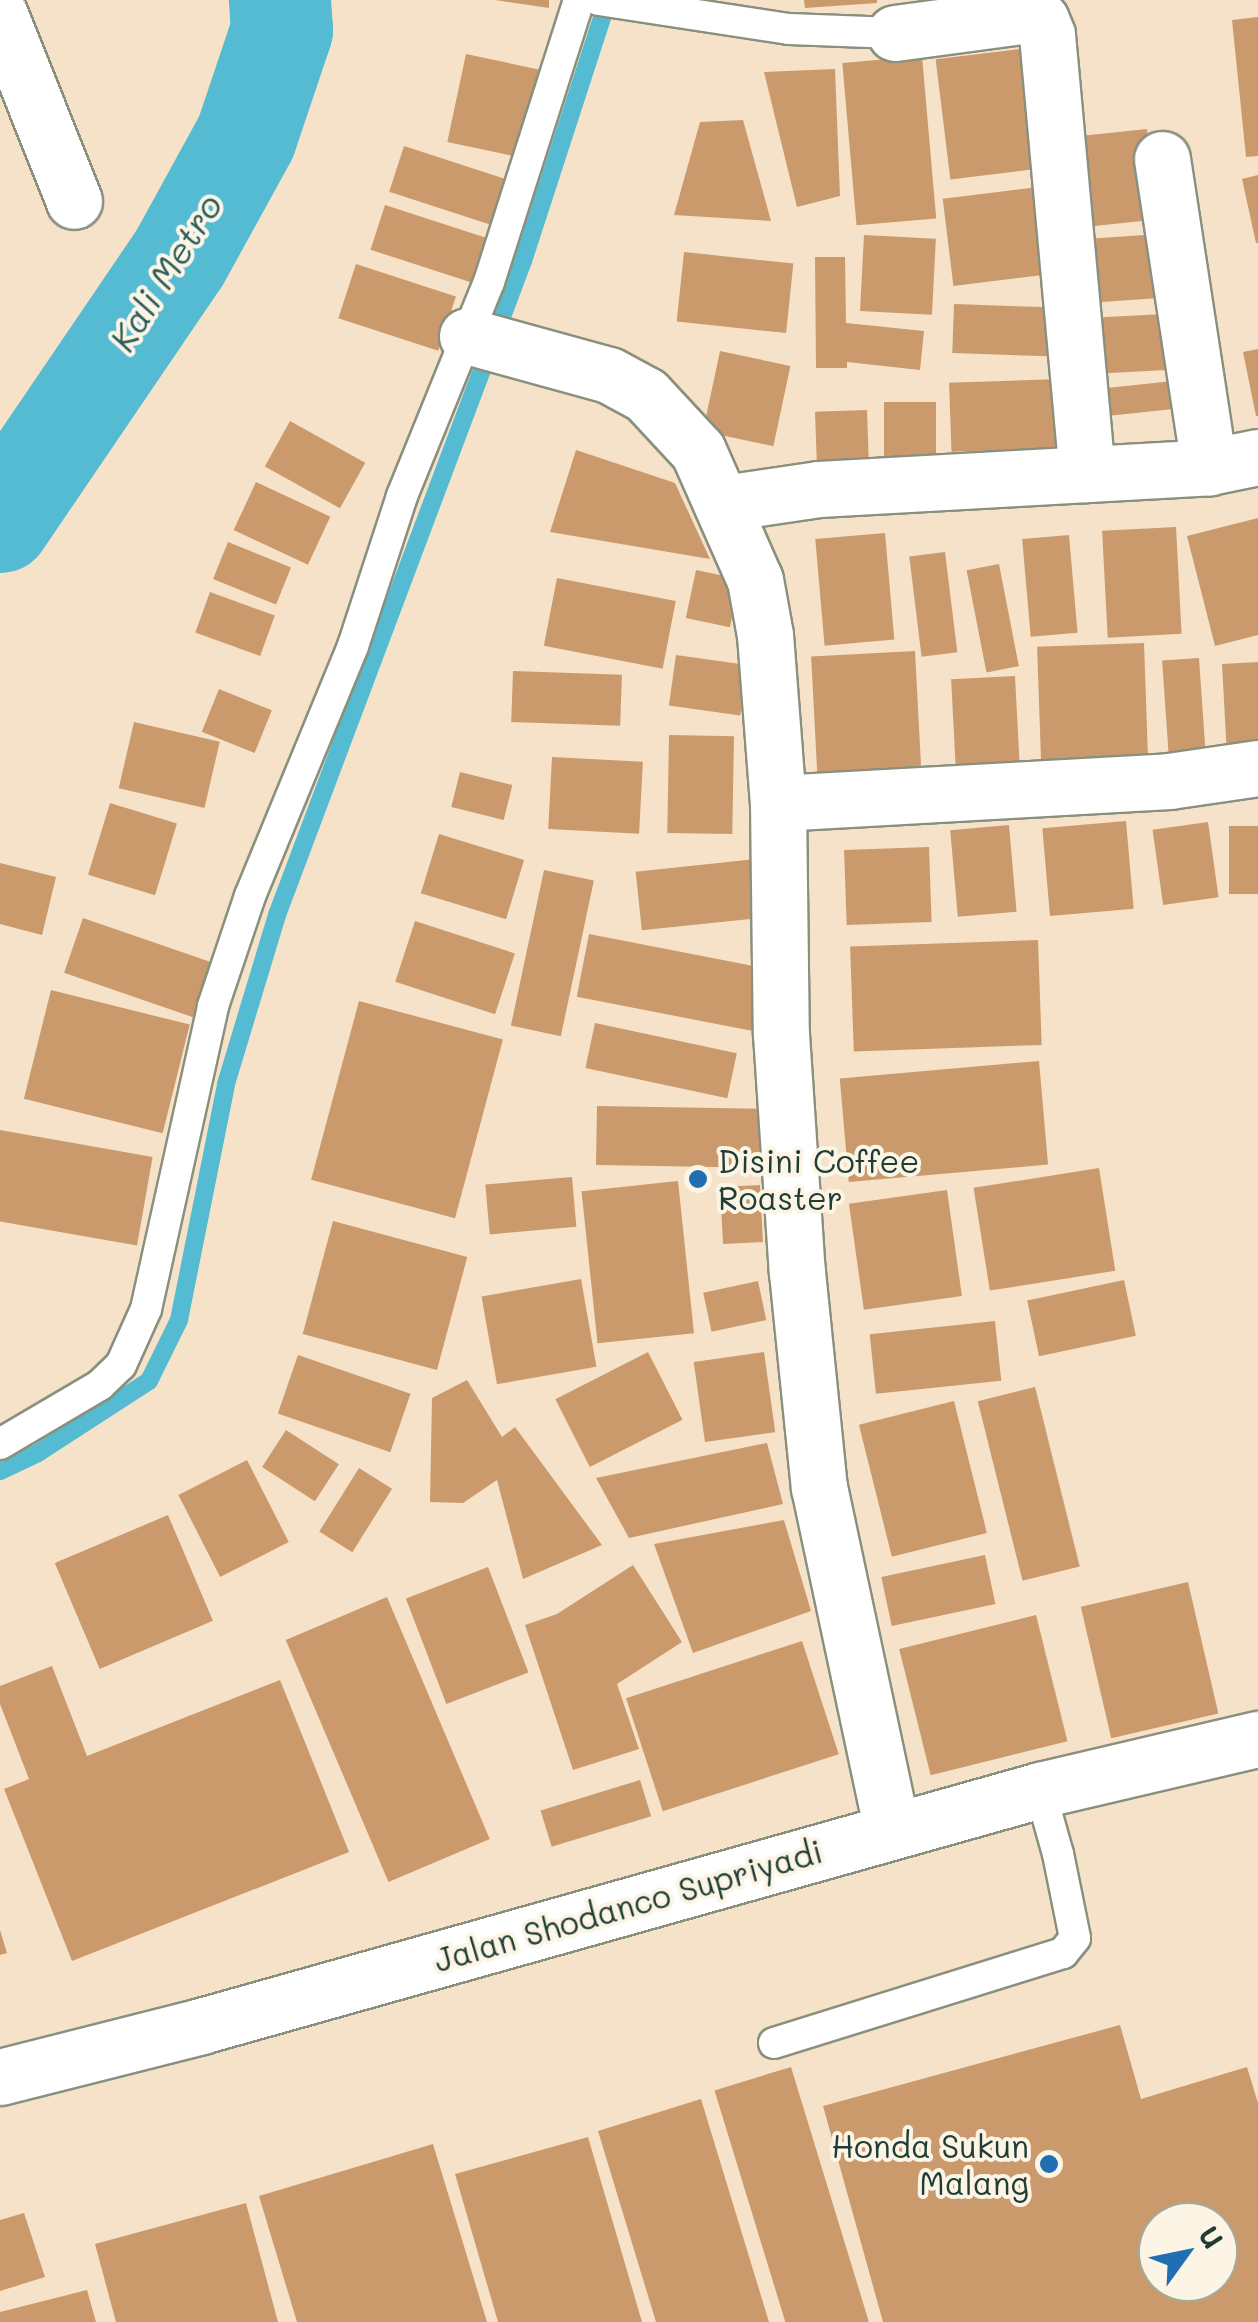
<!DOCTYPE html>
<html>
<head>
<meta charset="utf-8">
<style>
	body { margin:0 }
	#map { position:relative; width:1258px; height:2322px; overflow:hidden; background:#f6e2c8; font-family:Mali,sans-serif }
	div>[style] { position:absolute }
	.stream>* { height:18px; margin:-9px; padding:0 9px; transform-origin:9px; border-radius:9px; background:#54bbd2 }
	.river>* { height:102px; margin:-51px; padding:0 51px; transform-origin:51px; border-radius:51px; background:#54bbd2 }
	.building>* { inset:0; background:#cb9a6c; transform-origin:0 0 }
	.roads { filter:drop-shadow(2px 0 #8a907e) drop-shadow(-2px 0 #8a907e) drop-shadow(0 2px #8a907e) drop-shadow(0 -2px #8a907e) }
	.lane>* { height:30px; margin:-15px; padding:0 15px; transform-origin:15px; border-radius:15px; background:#fff }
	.street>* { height:55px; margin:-27.5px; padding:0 27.5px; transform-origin:27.5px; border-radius:27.5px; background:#fff }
	.primary>* { height:55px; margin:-27.5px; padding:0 27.5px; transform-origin:27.5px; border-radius:27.5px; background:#fff }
	.dots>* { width:28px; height:28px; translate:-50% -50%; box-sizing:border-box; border:5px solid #fcf5e5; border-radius:50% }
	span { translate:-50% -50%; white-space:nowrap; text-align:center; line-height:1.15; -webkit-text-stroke:8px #fcf5e5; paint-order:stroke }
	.poi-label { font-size:32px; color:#1f3d34 }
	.left { translate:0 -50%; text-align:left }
	.right { translate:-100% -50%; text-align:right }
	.street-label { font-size:32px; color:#1f3d34 }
	.water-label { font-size:35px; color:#2c5c5c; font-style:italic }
	.north { position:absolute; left:1138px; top:2202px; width:100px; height:100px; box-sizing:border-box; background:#fcf5e5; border:2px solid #a4ab9e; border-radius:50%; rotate:57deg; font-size:28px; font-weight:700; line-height:40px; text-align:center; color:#1f3d34 }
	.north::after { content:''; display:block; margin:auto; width:35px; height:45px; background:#1f6fb2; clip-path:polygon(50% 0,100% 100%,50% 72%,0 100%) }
</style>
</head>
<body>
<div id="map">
	<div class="stream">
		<i style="left:0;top:1471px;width:42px;rotate:-25.3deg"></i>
		<i style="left:38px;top:1453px;width:132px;rotate:-33deg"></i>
		<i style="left:149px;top:1381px;width:68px;rotate:-63.8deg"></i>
		<i style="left:179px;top:1320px;width:241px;rotate:-78.7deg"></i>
		<i style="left:226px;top:1084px;width:177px;rotate:-73.2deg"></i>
		<i style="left:277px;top:915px;width:699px;rotate:-69.39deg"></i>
		<i style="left:523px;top:261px;width:274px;rotate:-72deg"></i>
	</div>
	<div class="river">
		<i style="left:0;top:522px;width:318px;rotate:-55.8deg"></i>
		<i style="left:179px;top:259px;width:139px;rotate:-61.2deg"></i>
		<i style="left:246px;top:137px;width:113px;rotate:-71.4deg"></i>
		<i style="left:282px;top:30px;width:30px;rotate:-94deg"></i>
	</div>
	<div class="building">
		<i style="clip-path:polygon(495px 0,549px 0,549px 8px)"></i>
		<i style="clip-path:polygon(804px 0,877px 0,877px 3px,805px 8px)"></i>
		<i style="clip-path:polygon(1258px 17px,1258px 156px,1246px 157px,1232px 20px)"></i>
		<i style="left:1020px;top:49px;width:121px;height:85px;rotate:83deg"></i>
		<i style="left:466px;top:54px;width:79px;height:90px;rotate:12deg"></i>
		<i style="left:922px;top:56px;width:163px;height:80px;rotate:85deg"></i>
		<i style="clip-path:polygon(835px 69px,840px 196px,797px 207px,764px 72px)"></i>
		<i style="clip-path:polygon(743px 120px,771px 221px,674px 215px,700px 122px)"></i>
		<i style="left:1147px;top:129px;width:91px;height:72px;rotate:84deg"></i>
		<i style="left:404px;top:146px;width:114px;height:48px;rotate:18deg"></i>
		<i style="clip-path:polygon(1258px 175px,1258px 243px,1256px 243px,1242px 179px)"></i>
		<i style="left:1038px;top:187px;width:88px;height:96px;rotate:83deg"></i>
		<i style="left:385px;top:205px;width:107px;height:47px;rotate:18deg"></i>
		<i style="left:1158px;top:234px;width:64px;height:75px;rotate:86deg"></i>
		<i style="left:864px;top:235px;width:72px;height:76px;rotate:3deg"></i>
		<i style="left:684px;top:252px;width:110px;height:70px;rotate:6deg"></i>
		<i style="clip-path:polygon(815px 257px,845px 257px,846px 323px,924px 331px,920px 370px,847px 362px,847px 368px,816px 368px)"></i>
		<i style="left:356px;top:264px;width:105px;height:57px;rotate:18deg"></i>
		<i style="left:954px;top:304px;width:96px;height:49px;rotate:2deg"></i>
		<i style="left:1164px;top:314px;width:56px;height:67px;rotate:87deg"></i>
		<i style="clip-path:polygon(1258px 349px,1258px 416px,1256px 416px,1243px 352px)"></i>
		<i style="left:720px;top:351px;width:72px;height:82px;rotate:12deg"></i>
		<i style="left:1060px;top:379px;width:69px;height:111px;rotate:88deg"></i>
		<i style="left:1173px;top:381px;width:28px;height:76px;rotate:84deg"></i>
		<i style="left:936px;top:402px;width:66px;height:52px;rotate:90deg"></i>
		<i style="left:867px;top:410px;width:61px;height:52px;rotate:88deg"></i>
		<i style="left:290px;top:421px;width:86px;height:52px;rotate:29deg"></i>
		<i style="clip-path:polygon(576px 450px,675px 483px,710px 559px,550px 532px)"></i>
		<i style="left:256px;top:482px;width:82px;height:53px;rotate:25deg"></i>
		<i style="clip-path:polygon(1258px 518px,1258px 635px,1215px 646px,1187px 536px)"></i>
		<i style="left:1176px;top:527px;width:107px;height:74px;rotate:87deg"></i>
		<i style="left:885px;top:533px;width:107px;height:70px;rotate:85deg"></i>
		<i style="left:1069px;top:535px;width:98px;height:47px;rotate:85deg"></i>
		<i style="left:228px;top:542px;width:68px;height:40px;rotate:22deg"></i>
		<i style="left:945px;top:552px;width:101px;height:36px;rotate:83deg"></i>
		<i style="left:999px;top:564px;width:104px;height:33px;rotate:79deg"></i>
		<i style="left:696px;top:570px;width:45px;height:49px;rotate:12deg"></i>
		<i style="left:557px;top:578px;width:121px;height:69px;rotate:11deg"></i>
		<i style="left:210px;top:592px;width:69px;height:43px;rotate:20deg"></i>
		<i style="left:1144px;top:643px;width:117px;height:107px;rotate:88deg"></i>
		<i style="left:915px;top:651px;width:131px;height:104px;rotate:87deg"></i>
		<i style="left:676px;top:655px;width:72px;height:51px;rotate:8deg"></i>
		<i style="left:1199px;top:658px;width:98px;height:37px;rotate:86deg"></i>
		<i style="clip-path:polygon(1258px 662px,1258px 755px,1227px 756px,1222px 664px)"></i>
		<i style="left:513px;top:671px;width:109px;height:51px;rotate:2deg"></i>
		<i style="left:1015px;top:676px;width:101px;height:64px;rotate:87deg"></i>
		<i style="left:219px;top:689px;width:57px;height:46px;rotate:22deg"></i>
		<i style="left:134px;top:722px;width:88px;height:68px;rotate:13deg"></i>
		<i style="left:669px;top:735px;width:65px;height:98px;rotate:1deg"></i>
		<i style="left:552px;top:757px;width:91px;height:72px;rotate:3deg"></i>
		<i style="left:460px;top:772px;width:54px;height:36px;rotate:14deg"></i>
		<i style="left:110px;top:803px;width:70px;height:75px;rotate:17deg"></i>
		<i style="left:1126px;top:821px;width:88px;height:84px;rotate:85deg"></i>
		<i style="left:1208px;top:822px;width:76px;height:56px;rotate:82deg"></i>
		<i style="left:1009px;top:825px;width:87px;height:59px;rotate:85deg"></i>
		<i style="left:1229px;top:826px;width:29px;height:68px"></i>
		<i style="left:439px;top:834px;width:89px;height:62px;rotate:17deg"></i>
		<i style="left:929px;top:847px;width:75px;height:85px;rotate:88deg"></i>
		<i style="left:756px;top:859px;width:59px;height:121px;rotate:84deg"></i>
		<i style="clip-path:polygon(0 863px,56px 877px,42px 935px,0 924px)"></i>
		<i style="left:544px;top:870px;width:51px;height:159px;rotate:12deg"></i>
		<i style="left:83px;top:918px;width:145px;height:58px;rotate:19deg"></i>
		<i style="left:415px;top:921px;width:105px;height:64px;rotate:18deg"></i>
		<i style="left:589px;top:934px;width:178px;height:64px;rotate:11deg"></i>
		<i style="left:1038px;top:940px;width:105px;height:188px;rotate:88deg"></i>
		<i style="left:51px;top:990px;width:143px;height:112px;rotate:14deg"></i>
		<i style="left:359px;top:1001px;width:149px;height:185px;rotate:15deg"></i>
		<i style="left:595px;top:1023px;width:145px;height:46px;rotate:12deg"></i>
		<i style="left:1039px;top:1061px;width:104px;height:200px;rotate:85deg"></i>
		<i style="left:597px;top:1106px;width:163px;height:59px;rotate:1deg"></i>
		<i style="left:0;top:1130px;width:155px;height:90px;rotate:10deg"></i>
		<i style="left:1099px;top:1168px;width:104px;height:127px;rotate:81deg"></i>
		<i style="left:572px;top:1177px;width:50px;height:87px;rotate:85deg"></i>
		<i style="left:678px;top:1181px;width:153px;height:97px;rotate:84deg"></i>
		<i style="left:760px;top:1185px;width:57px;height:40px;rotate:87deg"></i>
		<i style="left:947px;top:1190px;width:107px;height:99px;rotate:82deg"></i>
		<i style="left:333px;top:1221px;width:139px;height:117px;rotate:15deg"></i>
		<i style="left:581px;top:1279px;width:89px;height:101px;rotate:80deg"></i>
		<i style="left:1124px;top:1280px;width:57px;height:99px;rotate:78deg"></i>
		<i style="left:758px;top:1281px;width:40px;height:56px;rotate:78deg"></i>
		<i style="left:995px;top:1321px;width:60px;height:126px;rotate:84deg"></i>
		<i style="left:648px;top:1352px;width:76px;height:104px;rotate:63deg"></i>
		<i style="left:764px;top:1352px;width:81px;height:71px;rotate:82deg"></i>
		<i style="left:298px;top:1355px;width:119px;height:62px;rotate:19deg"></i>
		<i style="clip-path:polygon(467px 1380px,502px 1437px,515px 1427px,602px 1545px,523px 1579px,497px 1480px,463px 1503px,430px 1502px,432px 1398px)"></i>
		<i style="left:1035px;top:1387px;width:185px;height:59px;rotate:76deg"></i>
		<i style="left:954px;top:1401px;width:136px;height:98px;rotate:76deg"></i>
		<i style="left:286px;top:1430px;width:63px;height:44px;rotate:33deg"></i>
		<i style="clip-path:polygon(767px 1443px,783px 1504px,629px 1538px,596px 1478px)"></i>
		<i style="left:247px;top:1460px;width:92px;height:77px;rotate:63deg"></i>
		<i style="left:359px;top:1468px;width:39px;height:75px;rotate:32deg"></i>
		<i style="left:168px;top:1515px;width:115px;height:123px;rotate:67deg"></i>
		<i style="clip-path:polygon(784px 1520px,811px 1611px,693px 1653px,654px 1544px)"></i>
		<i style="left:985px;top:1555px;width:50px;height:106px;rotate:78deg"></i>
		<i style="clip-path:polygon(633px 1565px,682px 1642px,617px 1684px,639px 1749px,573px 1770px,525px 1625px,557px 1614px)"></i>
		<i style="left:488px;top:1567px;width:113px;height:88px;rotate:69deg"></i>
		<i style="left:1188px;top:1582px;width:135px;height:110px;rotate:77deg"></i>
		<i style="left:387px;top:1597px;width:263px;height:110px;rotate:67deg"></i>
		<i style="left:1036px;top:1615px;width:130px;height:141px;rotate:76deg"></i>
		<i style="left:802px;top:1641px;width:119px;height:185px;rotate:72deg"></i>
		<i style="clip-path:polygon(52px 1666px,87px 1756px,280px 1680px,349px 1852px,72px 1961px,4px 1789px,29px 1779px,0 1704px,0 1686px)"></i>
		<i style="left:640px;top:1780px;width:38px;height:104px;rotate:73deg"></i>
		<i style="clip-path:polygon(0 1930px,7px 1953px,0 1955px)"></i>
		<i style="clip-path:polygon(evenodd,1120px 2025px,1141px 2099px,1247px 2067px,1258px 2103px,1258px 2322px,883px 2322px,823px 2106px,1120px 2025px,1158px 2222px,1218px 2222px,1218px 2282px,1158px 2282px,1158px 2222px)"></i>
		<i style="left:791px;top:2067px;width:266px;height:80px;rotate:73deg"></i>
		<i style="clip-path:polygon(701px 2099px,769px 2322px,656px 2322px,598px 2131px)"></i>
		<i style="clip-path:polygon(588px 2137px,642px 2322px,498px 2322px,455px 2174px)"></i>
		<i style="clip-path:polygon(433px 2144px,487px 2322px,297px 2322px,259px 2196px)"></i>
		<i style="clip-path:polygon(246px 2203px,278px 2322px,116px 2322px,95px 2244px)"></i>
		<i style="clip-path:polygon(24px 2213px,45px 2277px,0 2291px,0 2220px)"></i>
		<i style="clip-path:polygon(87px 2290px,96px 2322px,0 2322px,0 2312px)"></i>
	</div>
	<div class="roads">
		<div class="lane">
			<i style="left:599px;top:0;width:192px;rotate:8.7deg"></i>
			<i style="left:789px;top:29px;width:106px;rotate:2.2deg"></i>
			<i style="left:0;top:1444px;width:116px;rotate:-30.5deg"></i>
			<i style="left:100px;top:1385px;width:29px;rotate:-44deg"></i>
			<i style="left:121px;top:1365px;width:61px;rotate:-65.9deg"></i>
			<i style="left:146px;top:1309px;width:310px;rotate:-77.5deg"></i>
			<i style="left:213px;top:1006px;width:116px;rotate:-71.4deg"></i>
			<i style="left:250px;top:896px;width:270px;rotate:-67.6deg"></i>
			<i style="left:353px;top:646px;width:158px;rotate:-71.9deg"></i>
			<i style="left:402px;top:496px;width:231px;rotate:-67.9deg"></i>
			<i style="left:489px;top:282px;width:296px;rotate:-72.3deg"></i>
			<i style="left:774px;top:2043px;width:303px;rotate:-17.3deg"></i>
			<i style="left:1063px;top:1953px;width:19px;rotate:-51deg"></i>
			<i style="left:1075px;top:1938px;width:86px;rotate:-101.4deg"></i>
			<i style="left:1058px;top:1854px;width:66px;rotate:-105.7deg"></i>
		</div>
		<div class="street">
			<i style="left:0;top:15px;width:200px;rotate:68.3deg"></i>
			<i style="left:895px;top:33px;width:135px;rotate:-7.7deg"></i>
			<i style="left:1029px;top:15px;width:13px;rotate:23deg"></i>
			<i style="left:1041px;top:20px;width:16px;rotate:68deg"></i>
			<i style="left:1047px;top:35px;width:441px;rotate:84.8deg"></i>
			<i style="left:1162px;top:159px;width:312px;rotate:81.3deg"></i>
			<i style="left:467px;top:336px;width:147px;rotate:15.4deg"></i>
			<i style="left:609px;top:375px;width:42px;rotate:28.4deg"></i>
			<i style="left:646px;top:395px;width:76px;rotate:47.1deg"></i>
			<i style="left:698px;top:451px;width:141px;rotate:66.2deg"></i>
			<i style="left:755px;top:580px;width:56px;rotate:79.7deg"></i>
			<i style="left:765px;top:635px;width:169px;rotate:85.6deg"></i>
			<i style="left:778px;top:803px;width:231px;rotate:89.3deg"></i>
			<i style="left:781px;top:1034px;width:239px;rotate:86.2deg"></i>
			<i style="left:797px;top:1272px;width:216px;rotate:84.2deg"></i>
			<i style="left:819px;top:1487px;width:351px;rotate:78deg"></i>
			<i style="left:724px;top:503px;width:96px;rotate:-8.4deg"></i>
			<i style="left:819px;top:489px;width:391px;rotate:-3.2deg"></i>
			<i style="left:1209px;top:467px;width:50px;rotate:-11.5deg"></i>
			<i style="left:778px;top:803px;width:392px;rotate:-3.2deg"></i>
			<i style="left:1169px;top:781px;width:90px;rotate:-8.3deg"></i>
		</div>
		<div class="primary">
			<i style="left:0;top:2077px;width:207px;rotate:-14.2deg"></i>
			<i style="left:201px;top:2026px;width:872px;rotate:-15.71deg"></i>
			<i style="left:1040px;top:1790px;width:224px;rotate:-13.2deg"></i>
		</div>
	</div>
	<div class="dots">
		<i style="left:698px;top:1179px;background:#1f6fb2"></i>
		<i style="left:1049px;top:2164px;background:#1f6fb2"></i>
	</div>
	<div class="poi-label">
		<span class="left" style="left:718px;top:1179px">Disini Coffee<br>Roaster</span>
		<span class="right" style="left:1029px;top:2164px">Honda Sukun<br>Malang</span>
	</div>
	<div class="street-label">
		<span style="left:628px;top:1905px;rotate:-16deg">Jalan Shodanco Supriyadi</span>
	</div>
	<div class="water-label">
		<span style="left:165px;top:272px;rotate:-58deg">Kali Metro</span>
	</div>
	<div class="north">U</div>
</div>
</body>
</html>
